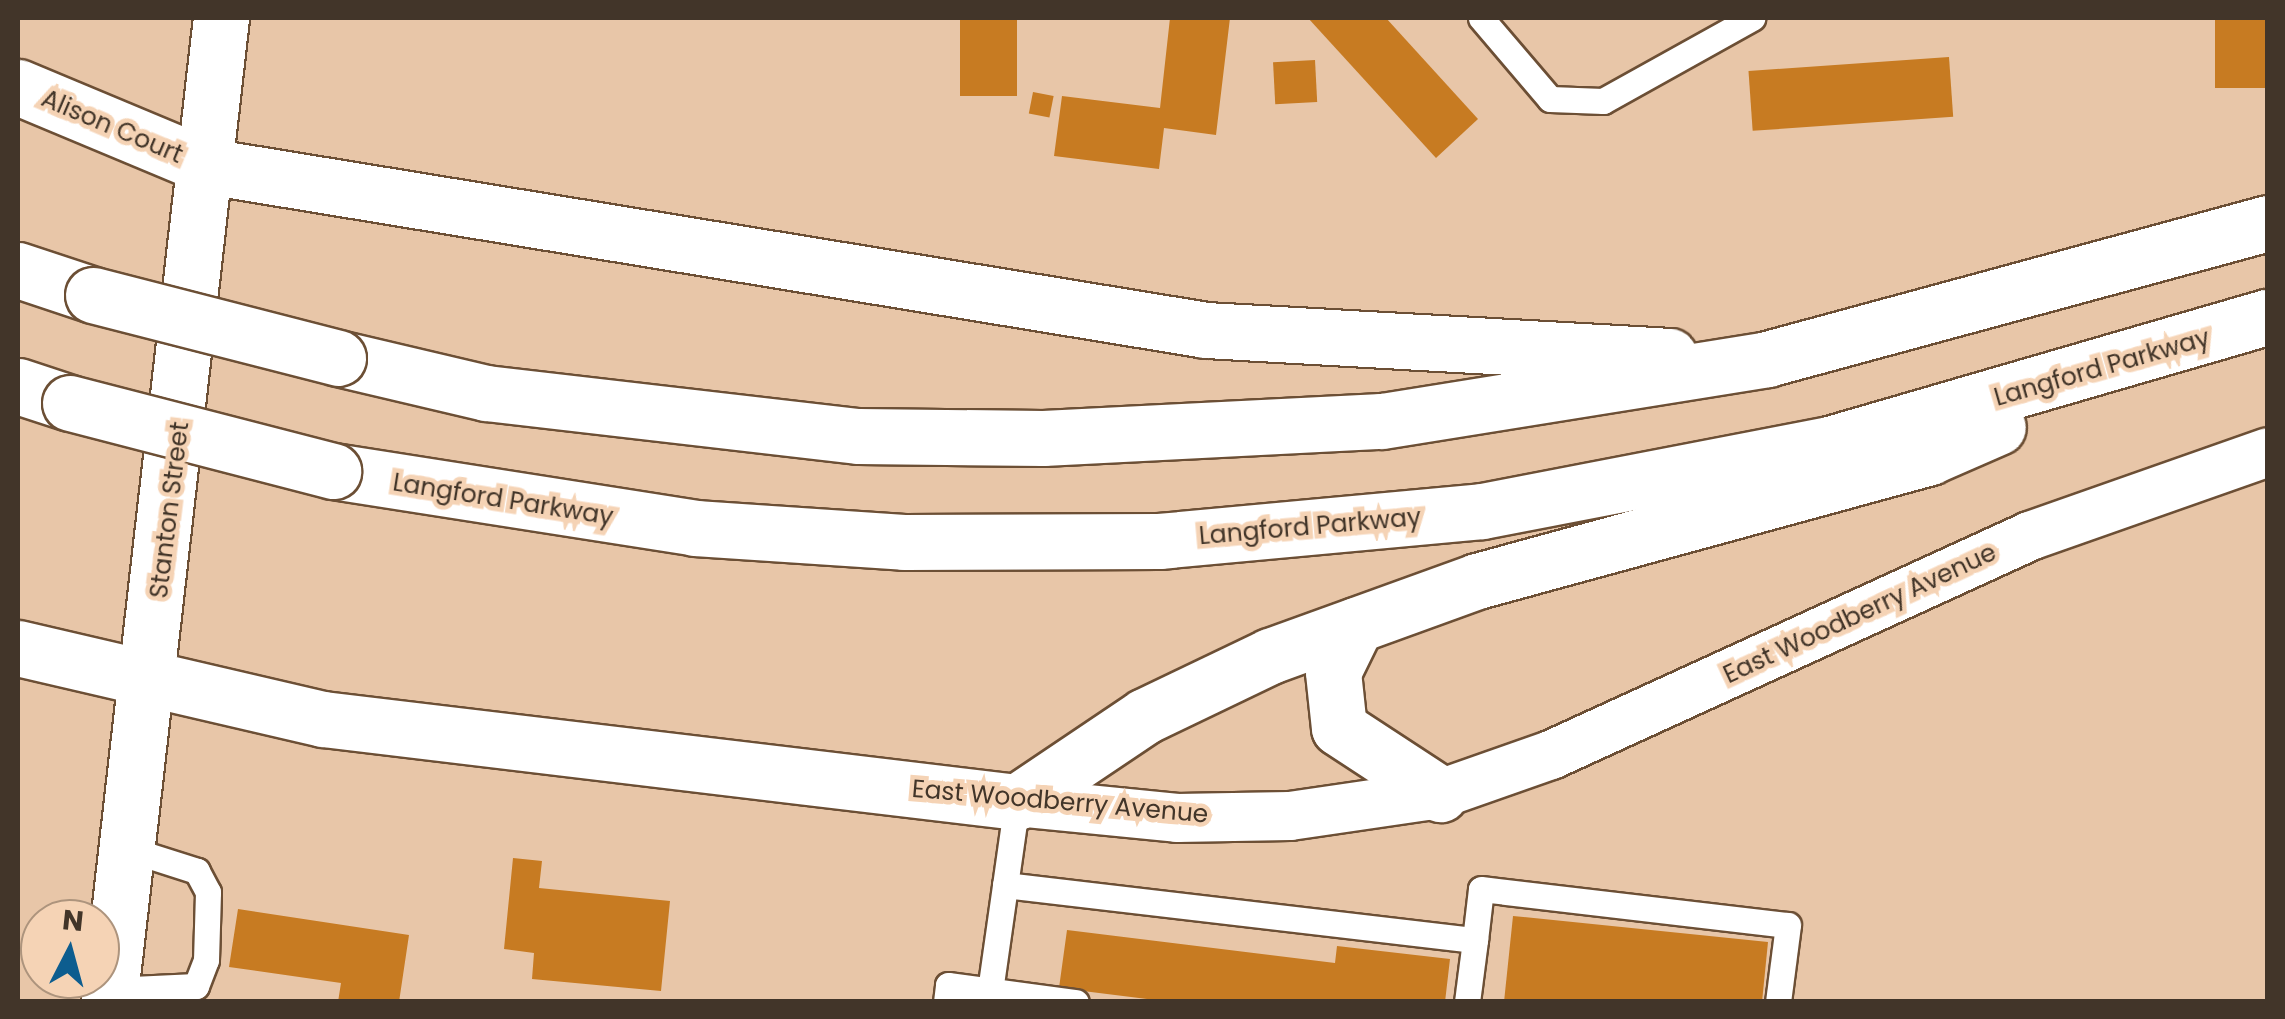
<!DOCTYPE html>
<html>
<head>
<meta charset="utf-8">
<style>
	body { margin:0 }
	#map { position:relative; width:2285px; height:1019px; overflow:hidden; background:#e8c6a8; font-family:Poppins,sans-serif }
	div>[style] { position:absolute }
	.building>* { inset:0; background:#c77b22; transform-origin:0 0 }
	.roads { filter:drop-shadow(2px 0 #6c4f35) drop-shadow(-2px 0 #6c4f35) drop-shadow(0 2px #6c4f35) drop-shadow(0 -2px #6c4f35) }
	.service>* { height:25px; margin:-12.5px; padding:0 12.5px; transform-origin:12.5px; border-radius:12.5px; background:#fff }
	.minor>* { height:48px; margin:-24px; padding:0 24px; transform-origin:24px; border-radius:24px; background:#fff }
	.tertiary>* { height:55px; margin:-27.5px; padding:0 27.5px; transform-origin:27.5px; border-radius:27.5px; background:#fff }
	.motorway>* { height:55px; margin:-27.5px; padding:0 27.5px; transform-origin:27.5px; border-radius:27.5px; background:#fff }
	.bridges { filter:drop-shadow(2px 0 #6c4f35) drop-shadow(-2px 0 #6c4f35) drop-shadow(0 2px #6c4f35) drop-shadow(0 -2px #6c4f35) }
	.motorway-bridge>* { height:55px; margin:-27.5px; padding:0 27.5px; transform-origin:27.5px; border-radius:27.5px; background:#fff }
	span { translate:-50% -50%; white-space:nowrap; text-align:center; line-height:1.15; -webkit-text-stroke:9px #f5d3b5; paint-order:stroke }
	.street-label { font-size:25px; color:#423529 }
	.frame { position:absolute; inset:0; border:20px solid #423529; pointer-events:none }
	.north { position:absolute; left:20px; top:899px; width:100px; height:100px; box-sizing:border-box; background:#f5d3b5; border:2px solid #ad947d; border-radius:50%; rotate:6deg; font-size:28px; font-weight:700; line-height:40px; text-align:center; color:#423529 }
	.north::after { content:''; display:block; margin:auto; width:35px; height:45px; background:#0d5d8f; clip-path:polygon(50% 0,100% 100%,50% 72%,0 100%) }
</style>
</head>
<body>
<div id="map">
	<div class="building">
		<i style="left:960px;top:18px;width:57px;height:78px"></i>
		<i style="clip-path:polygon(1170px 18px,1230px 18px,1216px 135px,1164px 128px,1159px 169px,1054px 156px,1062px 96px,1160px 108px)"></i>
		<i style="clip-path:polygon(1308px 18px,1386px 18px,1478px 119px,1436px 158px)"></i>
		<i style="left:2215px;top:18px;width:53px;height:70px"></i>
		<i style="left:1949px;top:57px;width:60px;height:201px;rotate:86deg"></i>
		<i style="left:1315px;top:60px;width:42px;height:42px;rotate:87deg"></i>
		<i style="left:1033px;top:92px;width:21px;height:22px;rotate:11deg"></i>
		<i style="clip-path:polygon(513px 858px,542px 861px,539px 888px,670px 901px,661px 991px,532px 979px,534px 953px,504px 949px)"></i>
		<i style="clip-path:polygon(238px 909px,409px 935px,399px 1002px,338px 1002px,341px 983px,229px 967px)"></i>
		<i style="clip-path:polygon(1513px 916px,1768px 942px,1762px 1002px,1504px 1002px)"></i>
		<i style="clip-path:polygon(1067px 930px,1335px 963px,1337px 946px,1450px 959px,1445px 1002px,1171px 1002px,1059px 988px)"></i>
	</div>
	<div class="roads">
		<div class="service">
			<i style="left:1481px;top:18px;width:106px;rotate:49.6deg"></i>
			<i style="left:1550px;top:99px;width:53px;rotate:2.2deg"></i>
			<i style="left:1603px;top:101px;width:171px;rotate:-29.1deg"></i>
			<i style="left:1005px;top:885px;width:473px;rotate:6.7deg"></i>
			<i style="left:1475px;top:940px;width:51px;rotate:-83.3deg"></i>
			<i style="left:1481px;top:889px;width:309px;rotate:6.7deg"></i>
			<i style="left:1788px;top:925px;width:78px;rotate:97.4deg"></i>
			<i style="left:111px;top:990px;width:85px;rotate:-2.7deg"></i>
			<i style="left:196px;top:986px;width:28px;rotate:-69deg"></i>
			<i style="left:206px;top:960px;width:68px;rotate:-88.3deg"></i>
			<i style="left:208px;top:892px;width:24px;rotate:-118deg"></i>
			<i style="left:197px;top:871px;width:72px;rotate:-162.3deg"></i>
			<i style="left:990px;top:991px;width:191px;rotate:-81.9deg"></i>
			<i style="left:946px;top:1002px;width:17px;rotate:-83deg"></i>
			<i style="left:948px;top:985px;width:129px;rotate:7.6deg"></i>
			<i style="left:1467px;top:1002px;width:63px;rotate:-82.6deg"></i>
		</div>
		<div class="minor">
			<i style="left:1017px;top:802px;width:161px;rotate:5.7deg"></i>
			<i style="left:1177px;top:818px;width:113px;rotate:-1deg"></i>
			<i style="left:1290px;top:816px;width:152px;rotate:-8.3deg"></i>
			<i style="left:1440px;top:794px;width:118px;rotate:-19.4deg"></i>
			<i style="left:1551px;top:755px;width:527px;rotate:-24.57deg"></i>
			<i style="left:2030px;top:536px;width:252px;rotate:-19.4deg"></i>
		</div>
		<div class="tertiary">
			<i style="left:18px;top:87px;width:205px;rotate:22.7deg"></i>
			<i style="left:18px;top:648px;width:313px;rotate:13.1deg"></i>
			<i style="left:323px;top:719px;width:699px;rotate:6.82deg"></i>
			<i style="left:109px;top:1002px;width:990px;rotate:-83.51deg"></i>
		</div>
		<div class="motorway">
			<i style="left:207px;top:166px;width:1012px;rotate:9.32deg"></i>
			<i style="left:1206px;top:330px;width:464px;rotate:3.2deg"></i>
			<i style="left:18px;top:270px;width:79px;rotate:18.4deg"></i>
			<i style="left:338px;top:358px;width:152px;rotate:13.3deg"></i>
			<i style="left:486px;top:393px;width:374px;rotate:6.6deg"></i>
			<i style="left:858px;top:436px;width:185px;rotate:0.6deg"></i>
			<i style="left:1043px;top:438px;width:339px;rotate:-2.9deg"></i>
			<i style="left:1382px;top:421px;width:390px;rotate:-9.1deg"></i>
			<i style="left:1767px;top:359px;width:519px;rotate:-15.19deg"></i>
			<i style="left:18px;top:386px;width:55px;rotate:18.1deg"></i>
			<i style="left:333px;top:471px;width:366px;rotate:8.9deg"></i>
			<i style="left:695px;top:528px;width:209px;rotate:3.8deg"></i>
			<i style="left:904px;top:542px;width:255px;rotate:-0.2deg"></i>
			<i style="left:1159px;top:541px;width:324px;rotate:-5.3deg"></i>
			<i style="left:1482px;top:511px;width:350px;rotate:-10.9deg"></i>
			<i style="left:1826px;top:445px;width:460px;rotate:-16.2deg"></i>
			<i style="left:1356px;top:625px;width:52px;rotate:116.1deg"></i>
			<i style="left:1333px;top:672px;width:56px;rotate:83.9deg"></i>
			<i style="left:1339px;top:728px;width:121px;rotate:33.2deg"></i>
			<i style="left:1017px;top:802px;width:154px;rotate:-33.9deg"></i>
			<i style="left:1145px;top:716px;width:139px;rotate:-25.6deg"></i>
			<i style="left:1270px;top:656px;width:220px;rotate:-19.9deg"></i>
			<i style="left:1477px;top:581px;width:469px;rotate:-15.3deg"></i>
			<i style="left:1929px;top:457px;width:75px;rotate:-23.5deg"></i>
		</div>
	</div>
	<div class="bridges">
		<div class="motorway-bridge">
			<i style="left:93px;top:295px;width:253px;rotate:14.4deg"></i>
			<i style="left:70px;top:403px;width:272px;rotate:14.5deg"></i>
		</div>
	</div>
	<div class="street-label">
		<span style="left:112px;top:127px;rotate:23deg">Alison Court</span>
		<span style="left:2102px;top:368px;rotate:-16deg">Langford Parkway</span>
		<span style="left:503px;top:500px;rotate:9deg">Langford Parkway</span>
		<span style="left:170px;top:510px;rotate:-83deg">Stanton Street</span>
		<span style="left:1310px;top:527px;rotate:-5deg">Langford Parkway</span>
		<span style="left:1860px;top:614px;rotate:-25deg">East Woodberry Avenue</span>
		<span style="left:1060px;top:802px;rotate:5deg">East Woodberry Avenue</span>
	</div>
	<div class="frame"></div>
	<div class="north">N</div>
</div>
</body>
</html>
